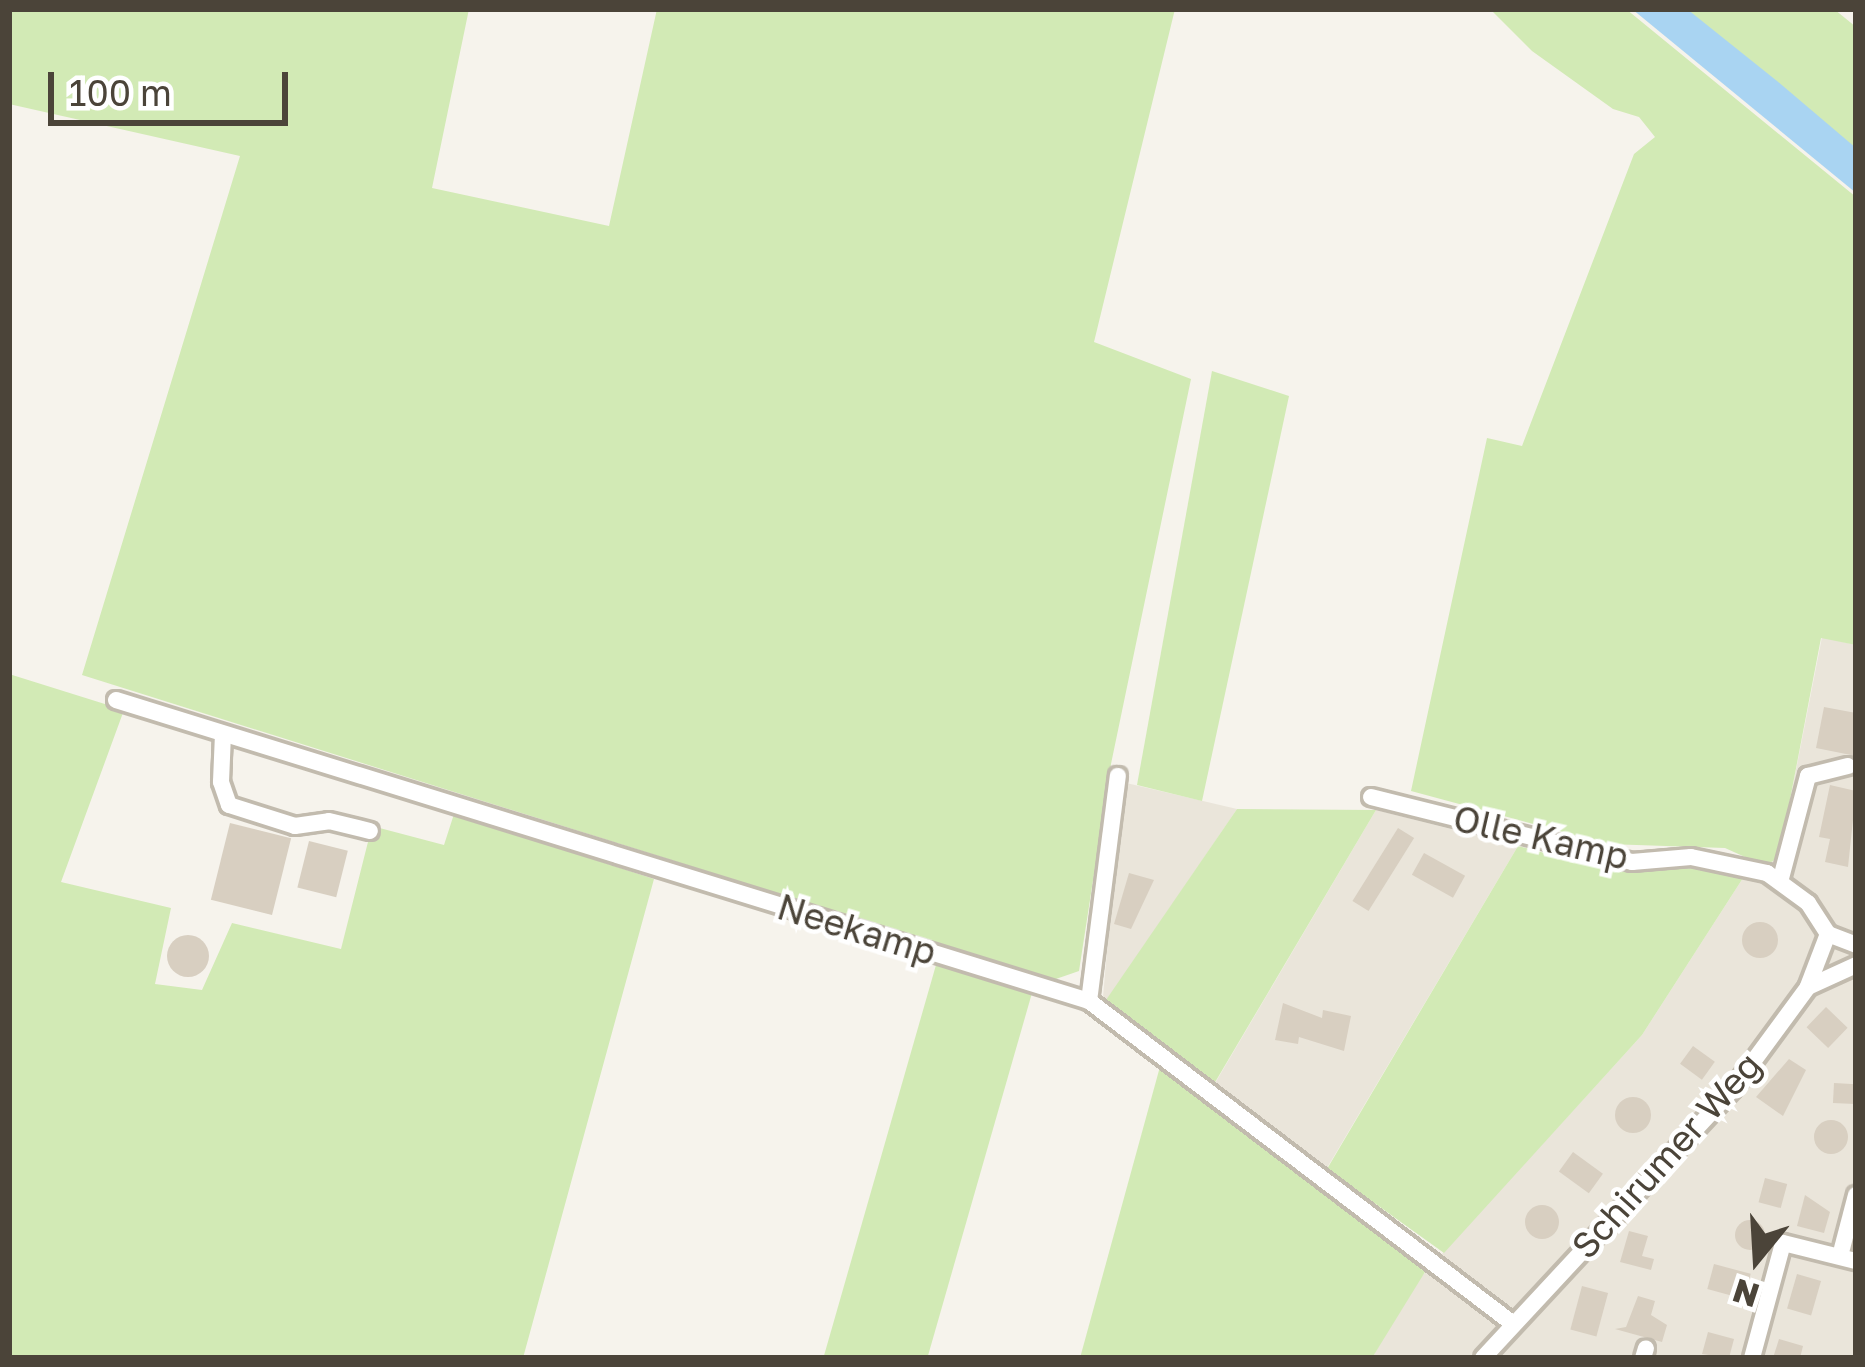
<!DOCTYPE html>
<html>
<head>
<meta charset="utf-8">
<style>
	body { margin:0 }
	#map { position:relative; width:1865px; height:1367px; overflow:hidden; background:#f6f3ec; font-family:"Golos Text",sans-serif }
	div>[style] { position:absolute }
	.residential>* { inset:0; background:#eae5da }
	.green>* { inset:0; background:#d2eab5; transform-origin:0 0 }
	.water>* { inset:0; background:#a9d4f2 }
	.building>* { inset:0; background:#d8cfc1; transform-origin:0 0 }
	.round { border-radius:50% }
	.roads { filter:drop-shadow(3px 0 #c2bbae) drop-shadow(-3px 0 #c2bbae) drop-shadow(0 3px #c2bbae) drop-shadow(0 -3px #c2bbae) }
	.minor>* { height:16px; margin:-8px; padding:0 8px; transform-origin:8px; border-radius:8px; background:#fff }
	span { translate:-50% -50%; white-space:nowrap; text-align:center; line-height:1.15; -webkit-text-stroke:9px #fff; paint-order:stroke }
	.street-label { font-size:36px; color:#4b4439 }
	.frame { position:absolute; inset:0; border:12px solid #4b4439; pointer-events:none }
	.north { position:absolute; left:1697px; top:1199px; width:120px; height:120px; -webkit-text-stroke:9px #fff; paint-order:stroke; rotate:198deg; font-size:33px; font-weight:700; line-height:48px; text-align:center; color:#4b4439 }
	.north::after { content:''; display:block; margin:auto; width:42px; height:54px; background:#4b4439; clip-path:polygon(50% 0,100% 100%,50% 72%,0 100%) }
	.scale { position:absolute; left:48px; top:72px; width:240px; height:54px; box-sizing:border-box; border:6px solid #4b4439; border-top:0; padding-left:15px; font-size:36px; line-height:42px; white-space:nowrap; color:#4b4439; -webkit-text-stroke:9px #fff; paint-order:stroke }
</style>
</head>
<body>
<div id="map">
	<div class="residential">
		<i style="clip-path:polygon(1822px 637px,1856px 645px,1856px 1358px,1372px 1358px,1410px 1289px,1642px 1035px,1743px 878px,1779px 857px)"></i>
		<i style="clip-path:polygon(1122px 782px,1237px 809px,1102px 1008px)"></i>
		<i style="clip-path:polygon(1376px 810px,1518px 846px,1324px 1173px,1211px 1090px)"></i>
	</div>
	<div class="green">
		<i style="clip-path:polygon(9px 9px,469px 9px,432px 188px,609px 226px,657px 9px,1175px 9px,1094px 342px,1191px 379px,1111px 764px,1079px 971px,1053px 980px,82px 675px,240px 156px,9px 104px)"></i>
		<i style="clip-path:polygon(1490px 9px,1626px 9px,1856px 197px,1856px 645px,1821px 638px,1779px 857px,1765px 866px,1725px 848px,1607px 844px,1411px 791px,1487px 438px,1522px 446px,1634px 154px,1655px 137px,1639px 117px,1613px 109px,1532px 51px)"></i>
		<i style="clip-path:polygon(1686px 9px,1834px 9px,1856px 27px,1856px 149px)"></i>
		<i style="clip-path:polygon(1212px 371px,1289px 396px,1202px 801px,1137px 785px)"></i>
		<i style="clip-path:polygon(9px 674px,124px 710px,61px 882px,171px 908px,155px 984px,202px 990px,232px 923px,341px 949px,372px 826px,444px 845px,454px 814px,654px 879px,523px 1358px,9px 1358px)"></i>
		<i style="clip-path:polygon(1237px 809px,1376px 810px,1214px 1084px,1106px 1000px)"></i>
		<i style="clip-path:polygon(1518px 846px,1590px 865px,1709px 869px,1743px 878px,1642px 1035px,1444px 1253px,1327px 1169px)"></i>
		<i style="left:936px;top:965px;width:100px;height:409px;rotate:16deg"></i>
		<i style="clip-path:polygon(1161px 1063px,1425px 1272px,1372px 1358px,1080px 1358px)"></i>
	</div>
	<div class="water">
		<i style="clip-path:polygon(1632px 9px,1687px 9px,1777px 81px,1856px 148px,1856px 193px)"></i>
	</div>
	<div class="building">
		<i style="clip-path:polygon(1824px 707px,1856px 713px,1856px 756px,1816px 748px)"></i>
		<i style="clip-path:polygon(1830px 785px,1856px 791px,1848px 867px,1825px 862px,1830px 839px,1819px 837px)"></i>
		<i style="left:230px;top:823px;width:63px;height:79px;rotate:14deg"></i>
		<i style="left:1398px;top:828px;width:19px;height:86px;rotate:32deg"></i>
		<i style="left:309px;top:841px;width:40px;height:48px;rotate:14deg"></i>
		<i style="left:1424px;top:853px;width:47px;height:25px;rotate:29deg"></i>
		<i style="clip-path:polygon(1129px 873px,1154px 880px,1131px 929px,1114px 924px)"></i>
		<i class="round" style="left:1742px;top:922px;width:36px;height:36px"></i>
		<i class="round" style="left:167px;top:935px;width:42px;height:42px"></i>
		<i style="clip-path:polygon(1283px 1003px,1322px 1018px,1323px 1010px,1351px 1016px,1344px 1051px,1299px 1037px,1298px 1044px,1275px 1040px)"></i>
		<i style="left:1826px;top:1007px;width:30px;height:28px;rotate:44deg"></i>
		<i style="left:1693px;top:1046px;width:27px;height:22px;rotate:36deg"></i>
		<i style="clip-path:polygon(1789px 1059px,1806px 1070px,1783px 1116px,1756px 1097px)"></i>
		<i style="left:1834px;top:1083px;width:22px;height:20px;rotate:3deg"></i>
		<i class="round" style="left:1615px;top:1097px;width:36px;height:36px"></i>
		<i class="round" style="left:1814px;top:1120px;width:34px;height:34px"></i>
		<i style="left:1573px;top:1152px;width:37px;height:24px;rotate:36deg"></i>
		<i style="left:1765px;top:1178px;width:23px;height:25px;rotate:15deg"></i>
		<i style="clip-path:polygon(1805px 1195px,1830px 1212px,1824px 1233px,1797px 1226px)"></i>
		<i class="round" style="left:1525px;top:1205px;width:34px;height:34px"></i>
		<i class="round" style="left:1735px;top:1220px;width:30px;height:30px"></i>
		<i style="clip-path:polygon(1629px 1231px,1648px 1236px,1642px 1256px,1654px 1259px,1651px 1270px,1620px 1262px)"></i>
		<i style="left:1714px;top:1264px;width:38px;height:26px;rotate:15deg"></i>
		<i style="left:1797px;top:1274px;width:25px;height:36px;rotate:16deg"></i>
		<i style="left:1582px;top:1286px;width:27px;height:45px;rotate:15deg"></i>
		<i style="clip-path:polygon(1638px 1296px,1655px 1301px,1651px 1315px,1667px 1325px,1662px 1342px,1615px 1329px,1626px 1327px)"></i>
		<i style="clip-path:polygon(1708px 1332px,1734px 1339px,1729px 1358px,1702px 1354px)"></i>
		<i style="clip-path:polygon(1779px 1339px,1803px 1346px,1800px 1358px,1773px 1358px)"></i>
	</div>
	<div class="roads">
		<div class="minor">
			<i style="left:116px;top:700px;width:1018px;rotate:17.19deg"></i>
			<i style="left:1089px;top:1001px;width:532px;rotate:37.28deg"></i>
			<i style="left:223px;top:734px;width:48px;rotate:92.4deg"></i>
			<i style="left:221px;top:782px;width:24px;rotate:71deg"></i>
			<i style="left:229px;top:805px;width:69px;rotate:17.7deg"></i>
			<i style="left:295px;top:826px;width:34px;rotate:-8deg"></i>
			<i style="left:329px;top:821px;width:42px;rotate:13.7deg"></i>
			<i style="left:1371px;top:797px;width:269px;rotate:14deg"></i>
			<i style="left:1632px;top:862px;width:59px;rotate:-4.8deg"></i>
			<i style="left:1691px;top:857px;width:78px;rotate:11.9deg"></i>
			<i style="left:1767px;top:873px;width:51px;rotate:36.2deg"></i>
			<i style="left:1808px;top:903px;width:37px;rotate:57deg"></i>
			<i style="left:1828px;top:934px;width:30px;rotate:21deg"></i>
			<i style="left:1780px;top:882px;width:110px;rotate:-75.2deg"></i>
			<i style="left:1808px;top:776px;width:41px;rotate:-14deg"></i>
			<i style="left:1808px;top:986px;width:56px;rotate:-69deg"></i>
			<i style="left:1089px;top:1001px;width:227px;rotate:-82.7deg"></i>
			<i style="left:1840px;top:1256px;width:63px;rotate:-75.3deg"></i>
			<i style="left:1483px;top:1358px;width:367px;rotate:-47.1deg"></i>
			<i style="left:1733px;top:1089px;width:127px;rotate:-53.7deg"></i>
			<i style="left:1808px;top:987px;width:53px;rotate:-24.6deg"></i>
			<i style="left:1643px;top:1358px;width:10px;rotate:-73deg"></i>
			<i style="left:1752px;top:1358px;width:119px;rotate:-74.9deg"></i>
			<i style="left:1783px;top:1243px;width:75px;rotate:13.9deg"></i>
		</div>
	</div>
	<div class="street-label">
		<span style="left:1541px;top:837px;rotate:13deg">Olle Kamp</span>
		<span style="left:857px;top:929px;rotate:17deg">Neekamp</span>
		<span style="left:1666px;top:1155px;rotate:-48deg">Schirumer Weg</span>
	</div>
	<div class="frame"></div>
	<div class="north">N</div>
	<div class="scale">100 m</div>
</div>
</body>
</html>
